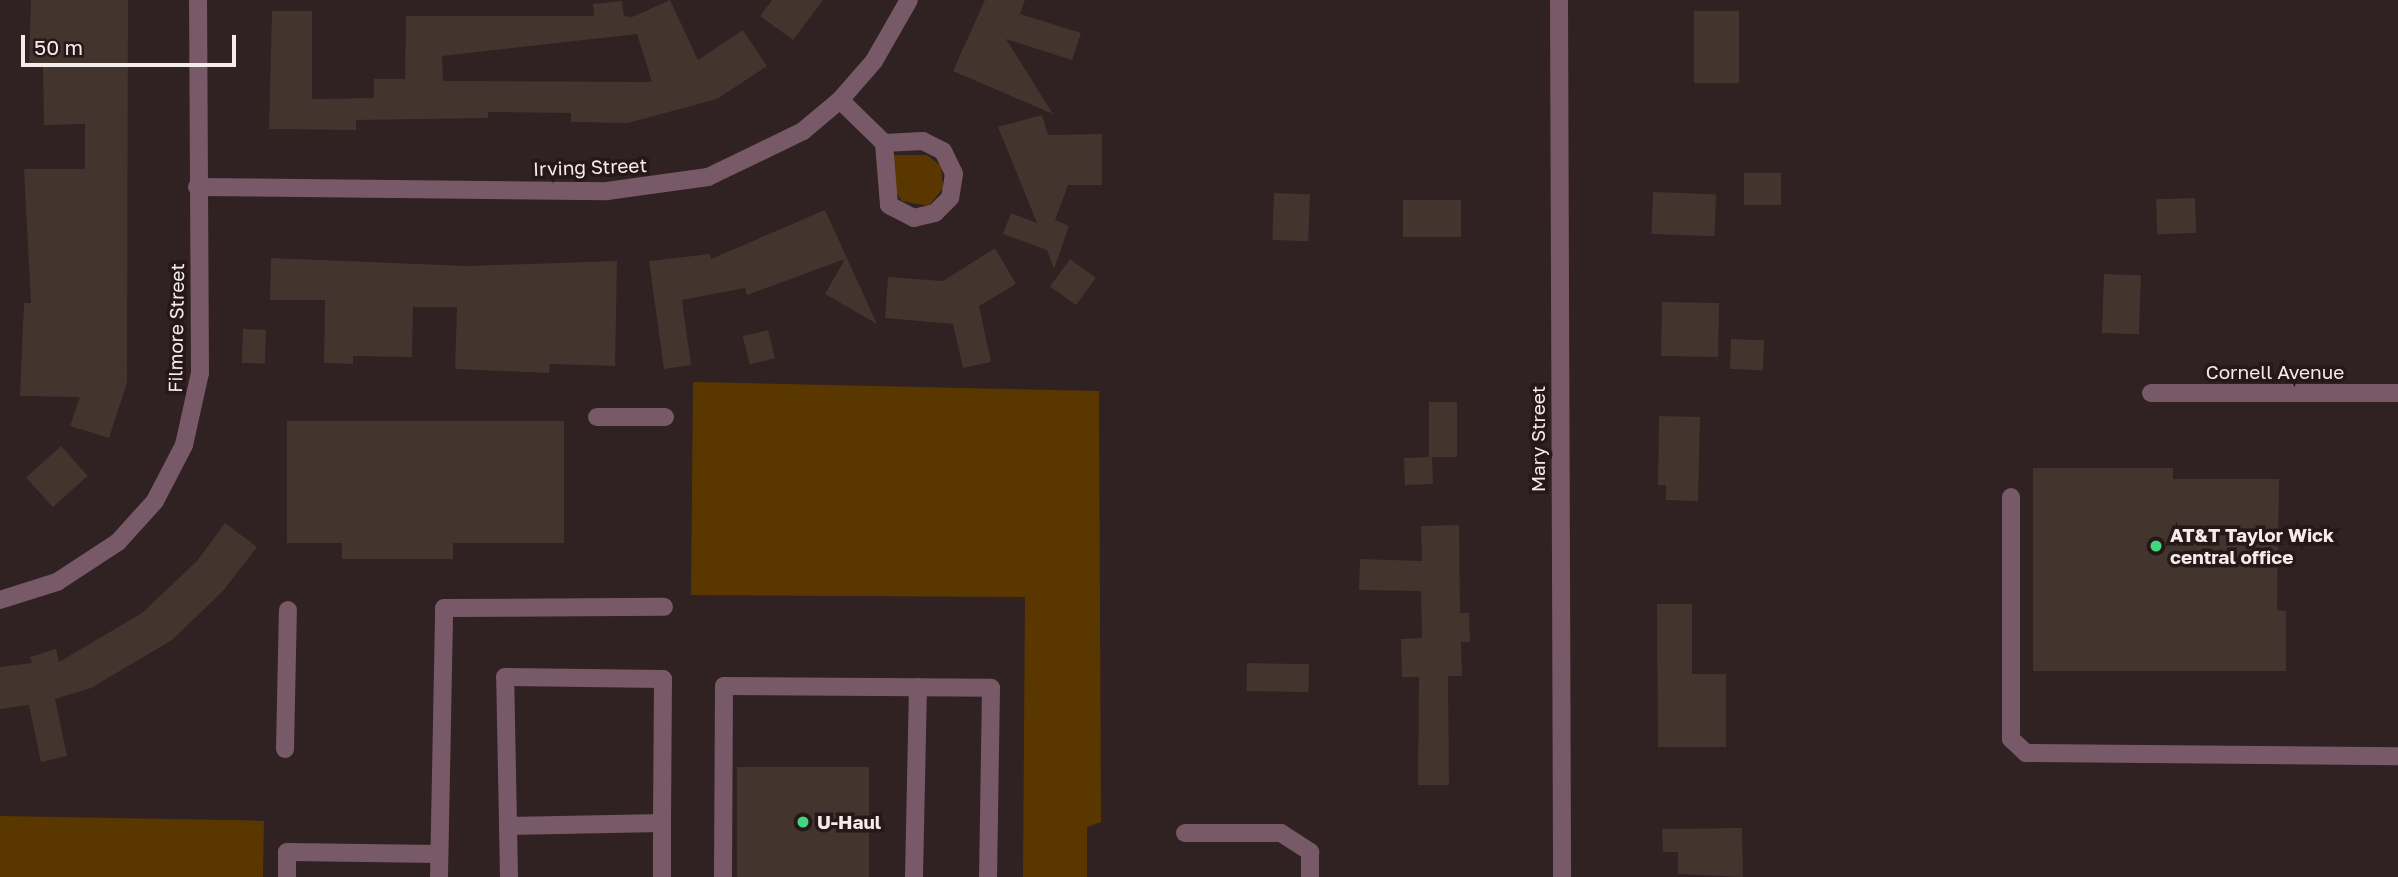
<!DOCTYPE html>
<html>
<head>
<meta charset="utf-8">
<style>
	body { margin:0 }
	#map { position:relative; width:2398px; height:877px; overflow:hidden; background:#302122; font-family:"Golos Text",sans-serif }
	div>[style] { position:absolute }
	.green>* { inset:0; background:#5b3700; transform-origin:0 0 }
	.building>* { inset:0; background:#43342e; transform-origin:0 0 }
	.service>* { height:18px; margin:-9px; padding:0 9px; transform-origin:9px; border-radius:9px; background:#785968 }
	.minor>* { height:18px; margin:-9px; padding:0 9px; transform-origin:9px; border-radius:9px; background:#785968 }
	.dots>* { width:19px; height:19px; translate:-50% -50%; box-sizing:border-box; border:4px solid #261818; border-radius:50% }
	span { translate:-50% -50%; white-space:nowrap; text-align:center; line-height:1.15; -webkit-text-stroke:7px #261818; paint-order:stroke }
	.street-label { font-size:19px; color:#f6ebeb }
	.poi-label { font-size:19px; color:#f6ebeb; font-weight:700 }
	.left { translate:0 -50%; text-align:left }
	.scale { position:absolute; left:21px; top:35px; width:215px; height:32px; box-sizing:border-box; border:4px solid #f6ebeb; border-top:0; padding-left:9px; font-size:21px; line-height:24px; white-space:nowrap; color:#f6ebeb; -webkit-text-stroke:5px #261818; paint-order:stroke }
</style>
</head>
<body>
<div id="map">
	<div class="green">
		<i style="clip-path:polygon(894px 155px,927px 155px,941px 166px,943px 188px,929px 206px,902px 201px,894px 189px)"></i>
		<i style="clip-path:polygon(693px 382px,1099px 391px,1101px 822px,1087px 827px,1087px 877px,1023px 877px,1025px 597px,691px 595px)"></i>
		<i style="left:0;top:816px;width:264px;height:61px;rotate:1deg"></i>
	</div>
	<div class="building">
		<i style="clip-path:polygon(31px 0,128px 0,127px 383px,109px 438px,70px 426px,80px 397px,20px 396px,24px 303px,31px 303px,24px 169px,85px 169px,85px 124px,44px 125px,43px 66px,29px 66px)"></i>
		<i style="clip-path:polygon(evenodd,670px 0,698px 60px,743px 30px,767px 66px,717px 99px,628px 123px,571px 122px,571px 113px,488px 112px,488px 118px,356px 120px,356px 130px,269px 129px,272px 11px,312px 11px,312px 99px,374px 98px,374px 79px,405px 79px,406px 16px,594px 16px,593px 4px,622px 1px,624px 16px,632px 17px,670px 0,637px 34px,652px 82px,443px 81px,442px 56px,637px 34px)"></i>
		<i style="clip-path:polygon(772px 0,823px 0,793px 40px,760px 16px)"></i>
		<i style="clip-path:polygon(985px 0,1025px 0,1020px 14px,1081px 33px,1072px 60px,1006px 39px,1053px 114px,953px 71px)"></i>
		<i style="left:1694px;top:11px;width:45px;height:72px"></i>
		<i style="clip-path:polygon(1042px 115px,1048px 135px,1102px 134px,1102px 185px,1068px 185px,1055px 220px,1069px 226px,1054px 269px,1047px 250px,1003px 234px,1011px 213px,1037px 223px,998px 127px)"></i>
		<i style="left:1744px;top:173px;width:37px;height:32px"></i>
		<i style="left:1653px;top:192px;width:63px;height:42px;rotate:2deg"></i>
		<i style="left:1274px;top:193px;width:36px;height:47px;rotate:2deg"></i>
		<i style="left:2195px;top:198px;width:35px;height:39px;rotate:88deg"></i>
		<i style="left:1403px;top:200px;width:58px;height:37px"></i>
		<i style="clip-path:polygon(825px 210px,877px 324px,825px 294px,845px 259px,747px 295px,745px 288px,682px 300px,691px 365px,664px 369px,649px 261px,710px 254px,711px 259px)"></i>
		<i style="clip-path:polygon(995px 248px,1016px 284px,979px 306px,991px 362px,963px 368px,953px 324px,885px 318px,888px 277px,943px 281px)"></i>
		<i style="clip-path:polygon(271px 258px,467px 266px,617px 261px,615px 366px,550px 364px,549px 373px,455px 369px,457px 307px,413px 307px,412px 357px,353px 356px,353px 364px,324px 363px,325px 300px,270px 300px)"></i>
		<i style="left:1070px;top:259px;width:32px;height:34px;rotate:36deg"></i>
		<i style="left:2104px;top:274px;width:37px;height:59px;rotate:2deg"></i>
		<i style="left:1662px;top:302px;width:57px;height:54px;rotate:1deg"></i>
		<i style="left:243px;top:329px;width:23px;height:34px;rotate:2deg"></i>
		<i style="left:768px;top:330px;width:29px;height:26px;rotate:76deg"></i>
		<i style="left:1731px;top:339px;width:33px;height:30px;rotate:2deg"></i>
		<i style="clip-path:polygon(1429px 402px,1457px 402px,1457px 457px,1432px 457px,1433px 484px,1405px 485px,1404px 458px,1429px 457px)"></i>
		<i style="clip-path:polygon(1659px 416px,1700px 417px,1698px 501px,1666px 500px,1666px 485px,1658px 485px)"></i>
		<i style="clip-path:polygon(287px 421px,564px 421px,564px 543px,453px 543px,453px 559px,342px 559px,342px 543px,287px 543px)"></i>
		<i style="left:61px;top:446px;width:40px;height:47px;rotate:48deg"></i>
		<i style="clip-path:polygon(2033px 468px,2173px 468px,2173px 479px,2279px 479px,2277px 610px,2286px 611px,2286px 671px,2033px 671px)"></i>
		<i style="clip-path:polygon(225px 523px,257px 547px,223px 591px,172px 640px,91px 688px,55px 699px,67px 756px,41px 762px,29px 705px,0 709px,0 667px,32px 663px,30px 657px,56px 649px,59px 662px,142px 613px,197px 561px)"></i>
		<i style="clip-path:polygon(1459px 525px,1460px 613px,1469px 613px,1470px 642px,1461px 642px,1462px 676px,1448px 676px,1449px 785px,1418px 785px,1419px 677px,1402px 677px,1401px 639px,1422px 638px,1421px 591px,1359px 590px,1360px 559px,1422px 561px,1421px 526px)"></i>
		<i style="clip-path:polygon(1657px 604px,1692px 604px,1692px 674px,1726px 674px,1726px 747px,1658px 747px)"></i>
		<i style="left:1247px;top:663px;width:62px;height:28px;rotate:1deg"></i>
		<i style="left:737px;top:767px;width:132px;height:110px"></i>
		<i style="clip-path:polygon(1742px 828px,1743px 877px,1678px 874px,1678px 852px,1663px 852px,1662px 829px)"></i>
	</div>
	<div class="service">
		<i style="left:597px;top:417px;width:68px"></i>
		<i style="left:2011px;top:497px;width:242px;rotate:90deg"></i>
		<i style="left:2011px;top:739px;width:21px;rotate:43deg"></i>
		<i style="left:2026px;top:753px;width:372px;rotate:0.5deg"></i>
		<i style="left:285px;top:749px;width:139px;rotate:-88.8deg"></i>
		<i style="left:508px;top:826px;width:154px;rotate:-1.1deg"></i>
		<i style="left:662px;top:823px;width:54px;rotate:90deg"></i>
		<i style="left:1185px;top:833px;width:96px"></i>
		<i style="left:1281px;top:833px;width:35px;rotate:33deg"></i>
		<i style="left:1310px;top:852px;width:25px;rotate:90deg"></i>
		<i style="left:287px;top:877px;width:25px;rotate:-90deg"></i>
		<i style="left:287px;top:852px;width:152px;rotate:0.8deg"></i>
		<i style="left:439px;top:877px;width:269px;rotate:-88.9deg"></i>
		<i style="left:444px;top:608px;width:220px;rotate:-0.3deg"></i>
		<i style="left:509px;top:877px;width:200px;rotate:-91.1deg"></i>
		<i style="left:505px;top:677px;width:158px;rotate:0.7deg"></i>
		<i style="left:663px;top:679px;width:144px;rotate:90.4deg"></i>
		<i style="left:723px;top:877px;width:191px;rotate:-89.7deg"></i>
		<i style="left:724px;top:686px;width:267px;rotate:0.4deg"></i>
		<i style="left:991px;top:688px;width:189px;rotate:90.9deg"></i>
		<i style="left:914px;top:877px;width:190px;rotate:-88.8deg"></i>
	</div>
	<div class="minor">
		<i style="left:1559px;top:0;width:877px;rotate:89.8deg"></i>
		<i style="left:840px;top:100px;width:62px;rotate:44.3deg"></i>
		<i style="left:884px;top:143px;width:39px;rotate:-3deg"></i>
		<i style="left:923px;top:141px;width:22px;rotate:27deg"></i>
		<i style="left:943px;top:151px;width:25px;rotate:64deg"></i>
		<i style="left:954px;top:174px;width:24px;rotate:99deg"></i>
		<i style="left:950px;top:198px;width:21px;rotate:135deg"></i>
		<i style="left:935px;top:213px;width:22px;rotate:167deg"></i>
		<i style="left:914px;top:218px;width:28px;rotate:-153deg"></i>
		<i style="left:889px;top:205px;width:62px;rotate:-94.6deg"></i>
		<i style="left:197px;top:187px;width:410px;rotate:0.6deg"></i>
		<i style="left:607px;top:191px;width:102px;rotate:-7.9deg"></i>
		<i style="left:708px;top:177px;width:106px;rotate:-25.8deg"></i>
		<i style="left:803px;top:131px;width:48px;rotate:-40deg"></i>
		<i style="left:840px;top:100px;width:52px;rotate:-48.9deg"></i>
		<i style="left:874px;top:61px;width:70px;rotate:-60.2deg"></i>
		<i style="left:2151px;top:393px;width:247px"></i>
		<i style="left:0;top:600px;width:60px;rotate:-17.5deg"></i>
		<i style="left:57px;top:582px;width:73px;rotate:-33.3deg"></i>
		<i style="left:118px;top:542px;width:55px;rotate:-47.9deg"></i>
		<i style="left:155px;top:501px;width:63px;rotate:-62.6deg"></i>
		<i style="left:184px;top:445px;width:74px;rotate:-77.5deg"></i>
		<i style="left:200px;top:373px;width:373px;rotate:-90.3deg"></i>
	</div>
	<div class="dots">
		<i style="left:2156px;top:546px;background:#40d77d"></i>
		<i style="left:803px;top:822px;background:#40d77d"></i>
	</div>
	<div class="street-label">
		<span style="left:590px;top:167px;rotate:-2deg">Irving Street</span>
		<span style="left:176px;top:328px;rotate:-89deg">Filmore Street</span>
		<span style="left:2275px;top:372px">Cornell Avenue</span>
		<span style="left:1538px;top:439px;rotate:-90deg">Mary Street</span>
	</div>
	<div class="poi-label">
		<span class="left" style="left:2170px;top:546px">AT&amp;T Taylor Wick<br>central office</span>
		<span class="left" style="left:817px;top:822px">U-Haul</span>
	</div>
	<div class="scale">50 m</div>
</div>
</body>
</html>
